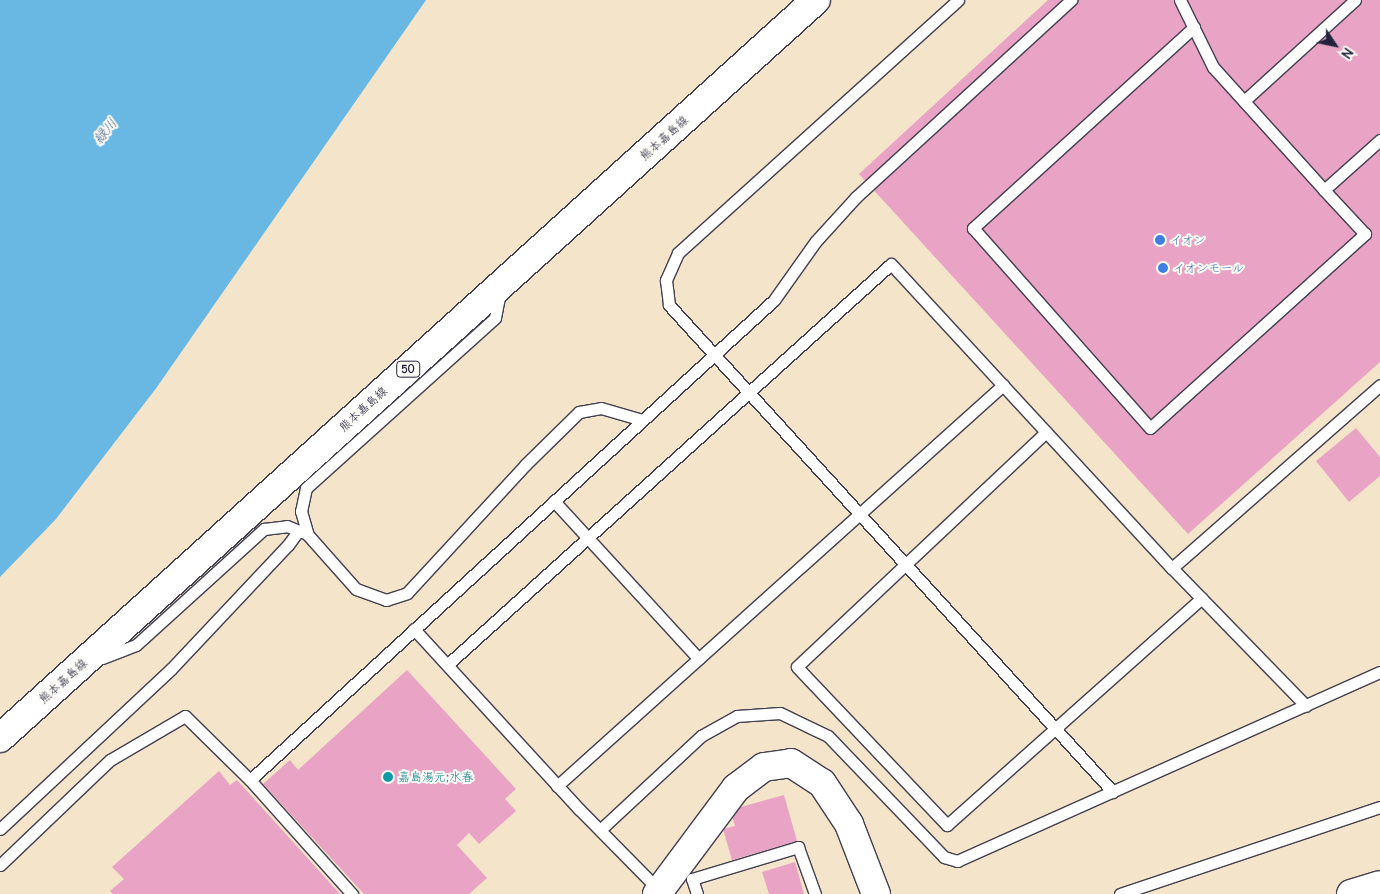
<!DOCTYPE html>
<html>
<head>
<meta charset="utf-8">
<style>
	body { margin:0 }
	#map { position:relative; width:1380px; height:894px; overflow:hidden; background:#f4e4ca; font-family:Delius,"Klee One",sans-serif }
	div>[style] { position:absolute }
	.water>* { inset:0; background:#69b7e3 }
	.building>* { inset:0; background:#e9a4c5 }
	.roads { filter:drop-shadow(1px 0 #423f50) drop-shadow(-1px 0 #423f50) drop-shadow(0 1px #423f50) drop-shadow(0 -1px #423f50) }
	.service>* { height:11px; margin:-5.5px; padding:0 5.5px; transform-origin:5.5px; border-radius:5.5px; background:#fff }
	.tertiary>* { height:28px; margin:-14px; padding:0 14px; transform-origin:14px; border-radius:14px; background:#fff }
	.primary>* { height:28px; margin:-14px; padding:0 14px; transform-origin:14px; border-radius:14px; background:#fff }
	.trunk>* { height:28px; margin:-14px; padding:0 14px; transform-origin:14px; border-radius:14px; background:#fff }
	.dots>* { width:14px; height:14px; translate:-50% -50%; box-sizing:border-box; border:2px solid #fdfcf7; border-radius:50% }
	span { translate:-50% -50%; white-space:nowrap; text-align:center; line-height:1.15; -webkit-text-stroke:4px #fdfcf7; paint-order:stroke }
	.shield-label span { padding:1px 4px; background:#fdfcf7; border:1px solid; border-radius:4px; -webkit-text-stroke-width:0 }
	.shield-label { font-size:11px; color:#22223b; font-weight:700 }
	.street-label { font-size:12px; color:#22223b }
	.shop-label { font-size:12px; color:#366cbe }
	.left { translate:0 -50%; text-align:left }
	.culture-label { font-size:12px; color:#0d838f }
	.water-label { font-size:14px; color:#3e5e7e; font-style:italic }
	.north { position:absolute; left:1310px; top:20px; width:50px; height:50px; -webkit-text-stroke:4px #fdfcf7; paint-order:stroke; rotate:124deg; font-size:14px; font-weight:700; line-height:20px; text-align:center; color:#22223b }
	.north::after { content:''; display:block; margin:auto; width:18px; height:22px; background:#22223b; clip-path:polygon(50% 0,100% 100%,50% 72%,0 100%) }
</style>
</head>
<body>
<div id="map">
	<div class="water">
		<i style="clip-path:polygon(0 0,426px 0,157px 387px,56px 519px,0 577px)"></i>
	</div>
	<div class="building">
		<i style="clip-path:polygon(1048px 0,1380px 0,1380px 362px,1188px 534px,859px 174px)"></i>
		<i style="clip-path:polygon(1356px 428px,1380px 457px,1380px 476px,1349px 502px,1316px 461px)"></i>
		<i style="clip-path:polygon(407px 670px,516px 789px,505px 799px,516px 811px,479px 844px,469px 833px,457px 845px,487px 878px,469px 894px,364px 894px,263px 784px,290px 760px,298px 770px)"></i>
		<i style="clip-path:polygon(219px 771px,230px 785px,237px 780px,340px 894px,113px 894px,110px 891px,124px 879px,112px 867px)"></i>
		<i style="clip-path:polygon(784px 795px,797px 841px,732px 860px,723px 829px,735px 826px,730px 810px)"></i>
		<i style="clip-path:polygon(795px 862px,804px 894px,769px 894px,762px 872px)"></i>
	</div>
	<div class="roads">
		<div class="service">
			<i style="left:958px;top:0;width:377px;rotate:137.9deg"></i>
			<i style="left:678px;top:253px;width:30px;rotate:114deg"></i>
			<i style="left:666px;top:280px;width:25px;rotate:83deg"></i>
			<i style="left:669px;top:305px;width:659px;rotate:47.64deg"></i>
			<i style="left:1180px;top:0;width:75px;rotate:63.8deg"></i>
			<i style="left:1213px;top:67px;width:166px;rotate:47.9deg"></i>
			<i style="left:1324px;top:190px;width:75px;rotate:-41.8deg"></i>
			<i style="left:1194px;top:27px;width:299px;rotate:137.7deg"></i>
			<i style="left:973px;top:228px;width:267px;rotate:48.5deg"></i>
			<i style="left:1150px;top:428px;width:290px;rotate:-42.1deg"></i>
			<i style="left:1365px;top:234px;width:60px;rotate:-133deg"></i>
			<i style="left:1244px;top:101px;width:150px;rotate:-42.3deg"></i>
			<i style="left:500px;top:292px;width:26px;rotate:101deg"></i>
			<i style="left:495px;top:318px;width:254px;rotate:138deg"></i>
			<i style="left:306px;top:488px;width:24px;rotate:102deg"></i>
			<i style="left:301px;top:511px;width:25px;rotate:74deg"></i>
			<i style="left:308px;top:535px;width:72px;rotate:48.4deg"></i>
			<i style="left:356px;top:589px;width:32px;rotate:20deg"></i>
			<i style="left:386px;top:600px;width:22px;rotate:-18deg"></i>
			<i style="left:407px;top:593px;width:174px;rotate:-47.3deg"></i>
			<i style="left:525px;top:465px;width:76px;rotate:-44.5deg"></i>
			<i style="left:579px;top:412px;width:22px;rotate:-10deg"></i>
			<i style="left:601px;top:408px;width:43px;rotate:16.3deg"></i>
			<i style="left:1046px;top:432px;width:342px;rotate:136.7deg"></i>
			<i style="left:797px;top:667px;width:218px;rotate:46.5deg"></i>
			<i style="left:947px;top:825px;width:341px;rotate:-41.7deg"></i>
			<i style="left:554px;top:501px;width:214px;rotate:47.5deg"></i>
			<i style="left:1172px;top:568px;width:277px;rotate:-41.3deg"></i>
			<i style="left:414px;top:629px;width:244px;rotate:47.5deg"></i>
			<i style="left:579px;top:809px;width:115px;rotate:45.4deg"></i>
			<i style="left:102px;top:658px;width:36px;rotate:-21deg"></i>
			<i style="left:136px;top:645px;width:173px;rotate:-42.2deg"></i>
			<i style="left:264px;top:529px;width:23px;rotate:-7deg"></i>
			<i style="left:287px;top:526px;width:18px;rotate:22deg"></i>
			<i style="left:447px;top:665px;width:598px;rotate:-42.09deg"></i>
			<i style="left:891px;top:264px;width:414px;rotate:47.3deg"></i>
			<i style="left:1172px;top:568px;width:192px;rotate:45.8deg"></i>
			<i style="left:557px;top:786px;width:600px;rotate:-41.96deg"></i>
			<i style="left:0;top:829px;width:234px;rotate:-43.1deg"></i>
			<i style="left:171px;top:669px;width:170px;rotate:-46.7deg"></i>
			<i style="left:288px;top:545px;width:17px;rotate:-54deg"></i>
			<i style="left:600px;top:830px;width:138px;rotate:-42.9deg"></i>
			<i style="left:701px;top:736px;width:41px;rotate:-29.1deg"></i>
			<i style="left:737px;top:716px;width:43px;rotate:-4deg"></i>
			<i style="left:780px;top:713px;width:53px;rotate:25.6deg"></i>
			<i style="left:828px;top:736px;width:168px;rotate:46.2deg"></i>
			<i style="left:944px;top:857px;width:14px;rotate:17deg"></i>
			<i style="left:957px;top:861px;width:463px;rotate:-24.1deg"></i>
			<i style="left:0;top:865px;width:152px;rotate:-43.7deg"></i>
			<i style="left:110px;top:760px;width:87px;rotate:-30.4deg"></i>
			<i style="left:185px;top:716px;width:91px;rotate:44.6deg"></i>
			<i style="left:352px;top:894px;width:153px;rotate:-131.8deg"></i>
			<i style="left:250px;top:780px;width:711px;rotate:-42.49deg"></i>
			<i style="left:774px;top:300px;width:72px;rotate:-54.6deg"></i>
			<i style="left:816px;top:241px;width:59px;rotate:-47.7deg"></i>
			<i style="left:856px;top:197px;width:292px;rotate:-42.5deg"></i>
			<i style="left:697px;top:894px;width:16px;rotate:-108deg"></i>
			<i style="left:692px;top:879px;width:111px;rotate:-16.8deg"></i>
			<i style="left:798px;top:847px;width:50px;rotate:70.1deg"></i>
			<i style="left:1120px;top:894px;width:274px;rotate:-18.5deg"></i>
		</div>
		<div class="tertiary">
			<i style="left:657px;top:894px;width:132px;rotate:-53.3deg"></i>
			<i style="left:736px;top:788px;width:35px;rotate:-37deg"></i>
			<i style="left:764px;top:767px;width:27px;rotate:-8deg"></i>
			<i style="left:791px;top:763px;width:37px;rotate:33deg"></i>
			<i style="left:822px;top:783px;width:49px;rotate:56.6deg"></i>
			<i style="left:849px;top:824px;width:75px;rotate:68.9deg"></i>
		</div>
		<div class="primary">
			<i style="left:0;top:738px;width:1100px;rotate:-42.13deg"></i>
		</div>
		<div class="trunk">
			<i style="left:1351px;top:894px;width:30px;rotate:-17deg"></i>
		</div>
	</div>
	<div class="dots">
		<i style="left:1160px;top:240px;background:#3f7fe0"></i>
		<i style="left:1163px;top:268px;background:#3f7fe0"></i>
		<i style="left:388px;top:777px;background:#0f9aa8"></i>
	</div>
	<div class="shield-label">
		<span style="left:408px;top:369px">50</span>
	</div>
	<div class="street-label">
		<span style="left:664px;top:138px;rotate:-42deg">熊本嘉島線</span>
		<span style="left:363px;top:409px;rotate:-42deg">熊本嘉島線</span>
		<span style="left:63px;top:681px;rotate:-42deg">熊本嘉島線</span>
	</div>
	<div class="shop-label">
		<span class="left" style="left:1170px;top:240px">イオン</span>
		<span class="left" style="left:1173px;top:268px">イオンモール</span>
	</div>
	<div class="culture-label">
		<span class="left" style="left:398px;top:777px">嘉島湯元;水春</span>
	</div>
	<div class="water-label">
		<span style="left:105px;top:131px;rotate:-50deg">緑川</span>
	</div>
	<div class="north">N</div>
</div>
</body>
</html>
